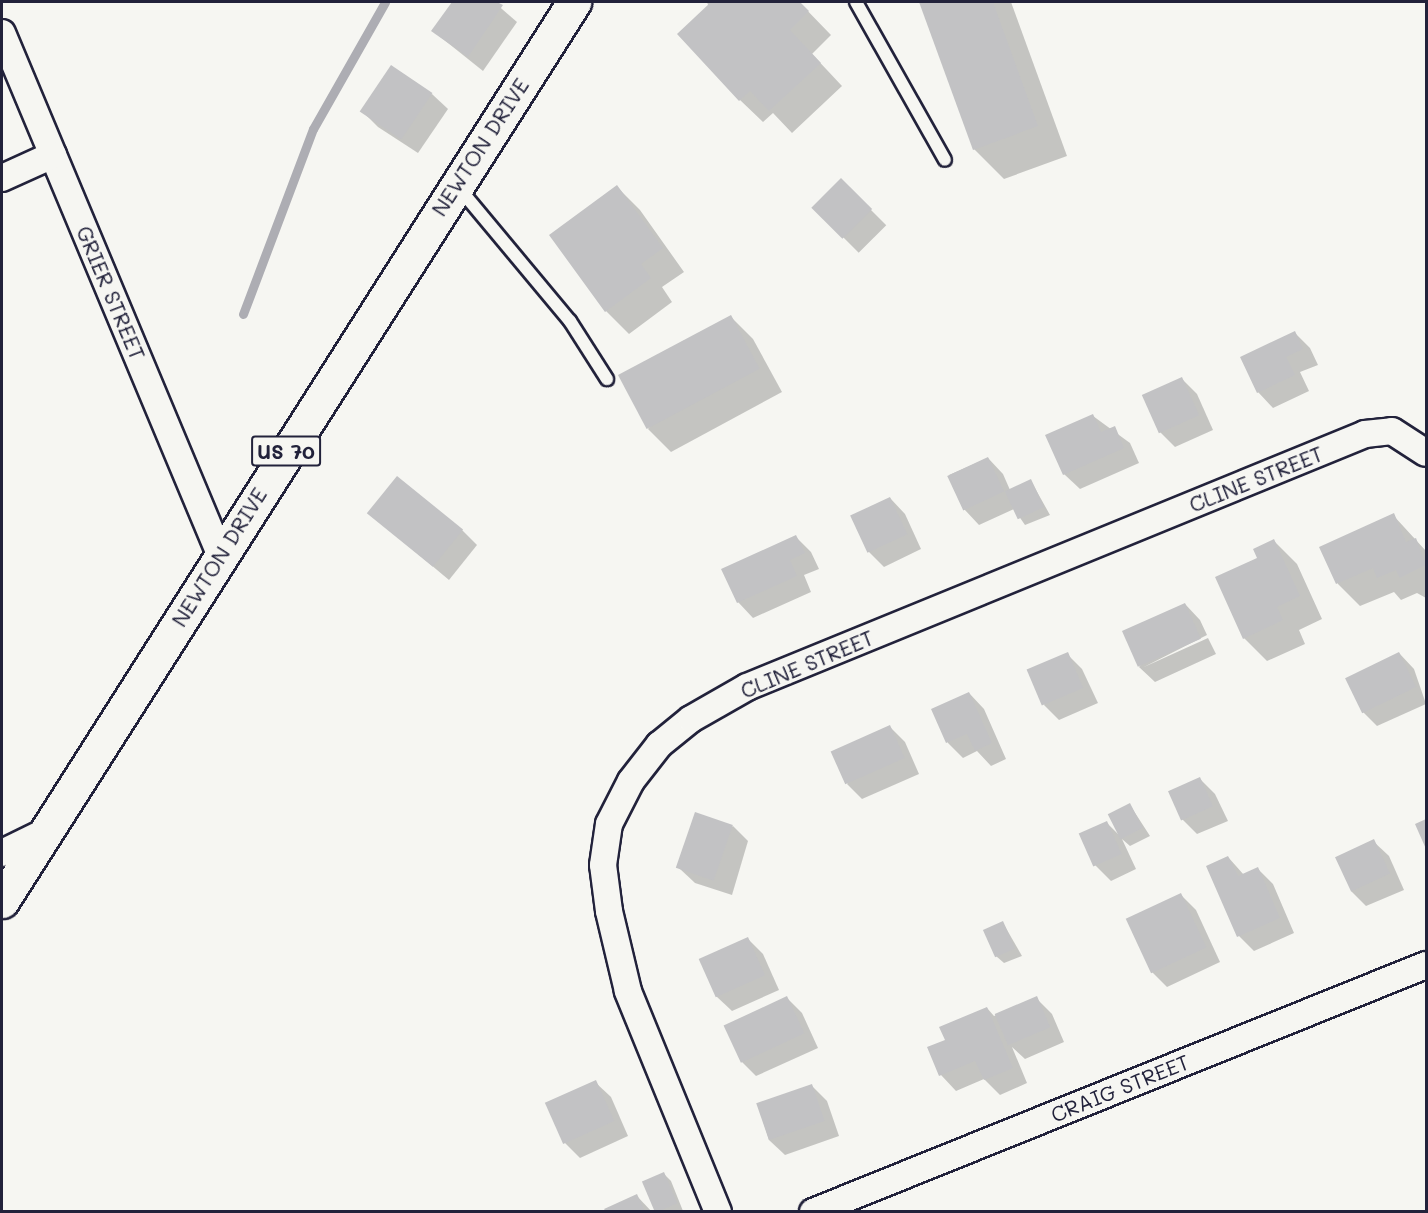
<!DOCTYPE html>
<html>
<head>
<meta charset="utf-8">
<style>
	body { margin:0 }
	#map { position:relative; width:1428px; height:1213px; overflow:hidden; background:#f6f6f2; font-family:Mali,sans-serif }
	div>[style] { position:absolute }
	.shadow>* { inset:0; background:#0003; transform-origin:0 0 }
	.stream>* { height:9px; margin:-4.5px; padding:0 4.5px; transform-origin:4.5px; border-radius:4.5px; background:#adadb3 }
	.building>* { inset:0; background:#c2c2c4; transform-origin:0 0 }
	.roads { filter:drop-shadow(2px 0 #22223b) drop-shadow(-2px 0 #22223b) drop-shadow(0 2px #22223b) drop-shadow(0 -2px #22223b) }
	.lane>* { height:12px; margin:-6px; padding:0 6px; transform-origin:6px; border-radius:6px; background:#f6f6f2 }
	.street>* { height:26px; margin:-13px; padding:0 13px; transform-origin:13px; border-radius:13px; background:#f6f6f2 }
	.primary>* { height:33px; margin:-16.5px; padding:0 16.5px; transform-origin:16.5px; border-radius:16.5px; background:#f6f6f2 }
	span { translate:-50% -50%; white-space:nowrap; text-align:center; line-height:1.15; -webkit-text-stroke:4.5px #f6f6f2; paint-order:stroke }
	.shield-label span { padding:2px 4px; background:#f6f6f2; border:2px solid; border-radius:4px; -webkit-text-stroke-width:0 }
	.shield-label { font-size:20px; color:#22223b; font-weight:700 }
	.street-label { font-size:21px; color:#22223b }
	.frame { position:absolute; inset:0; border:3px solid #22223b; pointer-events:none }
</style>
</head>
<body>
<div id="map">
	<div class="shadow">
		<i style="clip-path:polygon(453px 2px,494px 2px,517px 22px,483px 71px,433px 31px)"></i>
		<i style="clip-path:polygon(707px 2px,799px 2px,831px 35px,812px 54px,842px 86px,792px 133px,773px 113px,763px 122px,740px 100px)"></i>
		<i style="clip-path:polygon(920px 2px,1011px 2px,1067px 156px,1004px 179px,974px 149px)"></i>
		<i style="clip-path:polygon(432px 94px,448px 109px,418px 153px,378px 127px,363px 112px)"></i>
		<i style="left:841px;top:180px;width:64px;height:39px;rotate:45deg"></i>
		<i style="clip-path:polygon(617px 187px,640px 210px,684px 272px,662px 287px,672px 302px,629px 334px,606px 311px)"></i>
		<i style="clip-path:polygon(731px 317px,753px 339px,782px 392px,671px 452px,648px 429px)"></i>
		<i style="clip-path:polygon(1295px 333px,1310px 348px,1318px 365px,1300px 372px,1309px 391px,1273px 408px,1258px 392px)"></i>
		<i style="clip-path:polygon(1182px 379px,1197px 394px,1213px 430px,1175px 447px,1160px 432px)"></i>
		<i style="clip-path:polygon(1093px 416px,1130px 443px,1139px 463px,1080px 489px,1064px 474px)"></i>
		<i style="clip-path:polygon(988px 458px,1003px 474px,1010px 490px,1031px 481px,1050px 515px,1025px 525px,1014px 509px,979px 525px,964px 509px,949px 475px)"></i>
		<i style="clip-path:polygon(890px 498px,905px 514px,921px 549px,884px 567px,868px 551px)"></i>
		<i style="clip-path:polygon(369px 513px,462px 530px,477px 545px,449px 580px)"></i>
		<i style="clip-path:polygon(1393px 515px,1426px 551px,1426px 598px,1417px 593px,1401px 600px,1394px 592px,1360px 606px,1338px 584px,1321px 548px)"></i>
		<i style="clip-path:polygon(796px 537px,811px 552px,819px 569px,804px 575px,811px 592px,753px 618px,738px 602px)"></i>
		<i style="clip-path:polygon(1274px 541px,1297px 564px,1322px 619px,1299px 630px,1305px 644px,1267px 661px,1244px 638px)"></i>
		<i style="clip-path:polygon(1185px 604px,1200px 620px,1207px 635px,1144px 667px,1208px 638px,1216px 654px,1155px 682px,1139px 667px)"></i>
		<i style="clip-path:polygon(1399px 653px,1414px 669px,1426px 704px,1377px 726px,1362px 711px)"></i>
		<i style="clip-path:polygon(1067px 654px,1082px 669px,1098px 703px,1059px 720px,1044px 705px)"></i>
		<i style="clip-path:polygon(969px 693px,984px 709px,1006px 759px,991px 766px,977px 751px,963px 758px,948px 743px,933px 710px)"></i>
		<i style="clip-path:polygon(889px 726px,905px 742px,919px 774px,862px 799px,847px 784px)"></i>
		<i style="clip-path:polygon(1200px 779px,1215px 794px,1228px 821px,1197px 834px,1182px 819px)"></i>
		<i style="clip-path:polygon(1130px 805px,1150px 836px,1130px 846px,1122px 839px,1136px 869px,1111px 881px,1095px 865px,1107px 823px,1120px 836px)"></i>
		<i style="clip-path:polygon(733px 826px,748px 841px,732px 895px,695px 883px,679px 868px)"></i>
		<i style="clip-path:polygon(1373px 841px,1389px 856px,1404px 890px,1366px 906px,1351px 891px)"></i>
		<i style="clip-path:polygon(1228px 857px,1244px 875px,1258px 869px,1273px 884px,1294px 933px,1254px 951px,1239px 936px)"></i>
		<i style="clip-path:polygon(1180px 894px,1196px 910px,1220px 962px,1167px 987px,1152px 972px)"></i>
		<i style="clip-path:polygon(1003px 923px,1022px 956px,1004px 963px,996px 956px)"></i>
		<i style="clip-path:polygon(748px 939px,763px 954px,779px 990px,732px 1011px,716px 996px)"></i>
		<i style="clip-path:polygon(786px 997px,802px 1013px,818px 1048px,756px 1076px,741px 1061px)"></i>
		<i style="clip-path:polygon(1036px 998px,1052px 1014px,1064px 1042px,1025px 1059px,1012px 1047px,1027px 1083px,1000px 1095px,984px 1079px,956px 1091px,941px 1075px,929px 1048px,947px 1041px,987px 1008px,994px 1016px)"></i>
		<i style="clip-path:polygon(595px 1082px,611px 1097px,628px 1136px,580px 1158px,565px 1143px)"></i>
		<i style="clip-path:polygon(812px 1086px,827px 1101px,839px 1136px,785px 1155px,769px 1140px,758px 1105px)"></i>
		<i style="clip-path:polygon(664px 1174px,671px 1181px,683px 1211px,656px 1212px,644px 1183px)"></i>
		<i style="clip-path:polygon(636px 1195px,652px 1212px,607px 1212px)"></i>
	</div>
	<div class="stream">
		<i style="left:243px;top:314px;width:198px;rotate:-69.3deg"></i>
		<i style="left:313px;top:129px;width:146px;rotate:-60.4deg"></i>
	</div>
	<div class="building">
		<i style="clip-path:polygon(452px 2px,497px 2px,503px 5px,468px 57px,431px 31px)"></i>
		<i style="clip-path:polygon(711px 2px,800px 2px,809px 11px,790px 30px,821px 63px,769px 111px,750px 91px,739px 101px,677px 34px)"></i>
		<i style="clip-path:polygon(919px 2px,993px 2px,1038px 126px,973px 150px)"></i>
		<i style="left:391px;top:65px;width:50px;height:56px;rotate:34deg"></i>
		<i style="left:841px;top:178px;width:44px;height:42px;rotate:45deg"></i>
		<i style="clip-path:polygon(617px 185px,663px 248px,641px 264px,651px 278px,605px 312px,549px 235px)"></i>
		<i style="left:731px;top:315px;width:61px;height:128px;rotate:62deg"></i>
		<i style="clip-path:polygon(1295px 331px,1303px 349px,1286px 357px,1295px 375px,1257px 393px,1240px 357px)"></i>
		<i style="left:1182px;top:377px;width:42px;height:44px;rotate:66deg"></i>
		<i style="clip-path:polygon(1093px 414px,1101px 432px,1115px 426px,1124px 448px,1063px 475px,1045px 435px)"></i>
		<i style="left:988px;top:457px;width:38px;height:45px;rotate:65deg"></i>
		<i style="left:397px;top:476px;width:85px;height:48px;rotate:39deg"></i>
		<i style="left:1031px;top:479px;width:31px;height:29px;rotate:65deg"></i>
		<i style="left:890px;top:497px;width:41px;height:44px;rotate:65deg"></i>
		<i style="clip-path:polygon(1394px 513px,1406px 542px,1416px 538px,1426px 565px,1400px 578px,1396px 570px,1377px 578px,1373px 568px,1336px 584px,1319px 547px)"></i>
		<i style="clip-path:polygon(796px 535px,805px 553px,790px 560px,797px 576px,737px 603px,721px 569px)"></i>
		<i style="clip-path:polygon(1274px 539px,1300px 596px,1277px 607px,1283px 620px,1243px 639px,1215px 577px,1257px 558px,1253px 549px)"></i>
		<i style="left:1185px;top:603px;width:39px;height:69px;rotate:66deg"></i>
		<i style="left:1068px;top:652px;width:39px;height:45px;rotate:67deg"></i>
		<i style="left:1399px;top:652px;width:39px;height:60px;rotate:64deg"></i>
		<i style="clip-path:polygon(969px 692px,992px 743px,975px 751px,967px 734px,946px 743px,931px 709px)"></i>
		<i style="left:890px;top:725px;width:36px;height:65px;rotate:66deg"></i>
		<i style="left:1200px;top:777px;width:32px;height:35px;rotate:66deg"></i>
		<i style="left:1130px;top:803px;width:28px;height:25px;rotate:63deg"></i>
		<i style="left:695px;top:812px;width:40px;height:59px;rotate:19deg"></i>
		<i style="clip-path:polygon(1426px 819px,1426px 849px,1415px 824px)"></i>
		<i style="left:1107px;top:821px;width:36px;height:31px;rotate:66deg"></i>
		<i style="left:1374px;top:839px;width:38px;height:43px;rotate:65deg"></i>
		<i style="clip-path:polygon(1228px 856px,1238px 876px,1258px 867px,1280px 918px,1237px 937px,1206px 866px)"></i>
		<i style="left:1181px;top:893px;width:60px;height:61px;rotate:65deg"></i>
		<i style="left:1003px;top:921px;width:30px;height:22px;rotate:66deg"></i>
		<i style="left:748px;top:937px;width:42px;height:54px;rotate:66deg"></i>
		<i style="left:787px;top:996px;width:41px;height:70px;rotate:65deg"></i>
		<i style="left:1037px;top:996px;width:34px;height:46px;rotate:67deg"></i>
		<i style="clip-path:polygon(987px 1007px,1013px 1068px,984px 1080px,975px 1061px,939px 1076px,927px 1047px,945px 1040px,939px 1027px)"></i>
		<i style="left:596px;top:1080px;width:45px;height:56px;rotate:66deg"></i>
		<i style="left:812px;top:1084px;width:39px;height:59px;rotate:71deg"></i>
		<i style="left:664px;top:1172px;width:34px;height:24px;rotate:67deg"></i>
		<i style="clip-path:polygon(637px 1194px,645px 1212px,606px 1212px,604px 1209px)"></i>
	</div>
	<div class="roads">
		<div class="lane">
			<i style="left:856px;top:2px;width:181px;rotate:60.6deg"></i>
			<i style="left:459px;top:188px;width:173px;rotate:50.2deg"></i>
			<i style="left:570px;top:321px;width:69px;rotate:57.5deg"></i>
		</div>
		<div class="street">
			<i style="left:2px;top:33px;width:565px;rotate:67.29deg"></i>
			<i style="left:2px;top:178px;width:56px;rotate:-24.3deg"></i>
			<i style="left:2px;top:853px;width:48px;rotate:-26deg"></i>
			<i style="left:718px;top:1212px;width:239px;rotate:-112.2deg"></i>
			<i style="left:628px;top:991px;width:82px;rotate:-103.4deg"></i>
			<i style="left:609px;top:911px;width:46px;rotate:-97.4deg"></i>
			<i style="left:603px;top:865px;width:41px;rotate:-81.7deg"></i>
			<i style="left:609px;top:824px;width:48px;rotate:-62.9deg"></i>
			<i style="left:631px;top:781px;width:46px;rotate:-52.1deg"></i>
			<i style="left:659px;top:745px;width:41px;rotate:-39.1deg"></i>
			<i style="left:691px;top:719px;width:64px;rotate:-29.7deg"></i>
			<i style="left:747px;top:687px;width:668px;rotate:-22.26deg"></i>
			<i style="left:1365px;top:434px;width:27px;rotate:-6deg"></i>
			<i style="left:1392px;top:431px;width:40px;rotate:32.9deg"></i>
			<i style="left:813px;top:1212px;width:661px;rotate:-21.95deg"></i>
		</div>
		<div class="primary">
			<i style="left:2px;top:901px;width:1066px;rotate:-57.53deg"></i>
		</div>
	</div>
	<div class="shield-label">
		<span style="left:286px;top:451px">US 70</span>
	</div>
	<div class="street-label">
		<span style="left:480px;top:147px;rotate:-57deg">NEWTON DRIVE</span>
		<span style="left:111px;top:293px;rotate:67deg">GRIER STREET</span>
		<span style="left:1256px;top:479px;rotate:-22deg">CLINE STREET</span>
		<span style="left:219px;top:557px;rotate:-58deg">NEWTON DRIVE</span>
		<span style="left:807px;top:664px;rotate:-23deg">CLINE STREET</span>
		<span style="left:1120px;top:1088px;rotate:-22deg">CRAIG STREET</span>
	</div>
	<div class="frame"></div>
</div>
</body>
</html>
